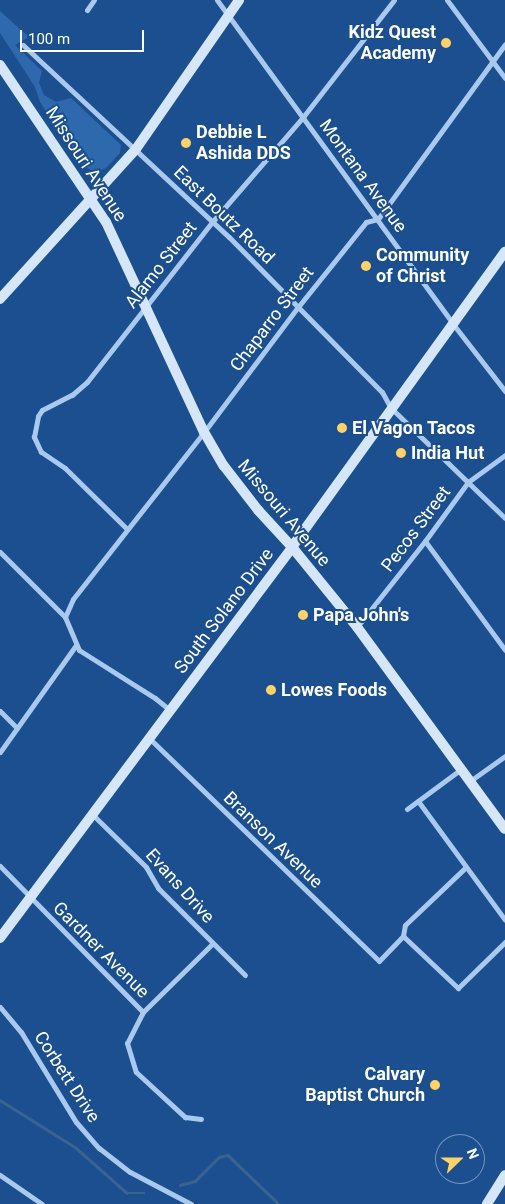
<!DOCTYPE html>
<html>
<head>
<meta charset="utf-8">
<style>
	body { margin:0 }
	#map { position:relative; width:505px; height:1204px; overflow:hidden; background:#1b4f8f; font-family:Roboto,sans-serif }
	div>[style] { position:absolute }
	.green>* { inset:0; background:#2e69ad }
	.stream>* { height:2.5px; margin:-1.25px; padding:0 1.25px; transform-origin:1.25px; border-radius:1.25px; background:#3c6290 }
	.street>* { height:5px; margin:-2.5px; padding:0 2.5px; transform-origin:2.5px; border-radius:2.5px; background:#a9c9ee }
	.secondary>* { height:10px; margin:-5px; padding:0 5px; transform-origin:5px; border-radius:5px; background:#d6e6fa }
	.dots>* { width:14px; height:14px; translate:-50% -50%; box-sizing:border-box; border:2px solid #1b4f8f; border-radius:50% }
	span { translate:-50% -50%; white-space:nowrap; text-align:center; line-height:1.15; -webkit-text-stroke:4px #1b4f8f; paint-order:stroke }
	.poi-label { font-size:18px; color:#fff; font-weight:700 }
	.right { translate:-100% -50%; text-align:right }
	.left { translate:0 -50%; text-align:left }
	.street-label { font-size:18px; color:#fff }
	.north { position:absolute; left:435px; top:1134px; width:50px; height:50px; box-sizing:border-box; background:#1b4f8f; border:1px solid #7695bc; border-radius:50%; rotate:68deg; font-size:14px; font-weight:700; line-height:20px; text-align:center; color:#fff }
	.north::after { content:''; display:block; margin:auto; width:18px; height:22px; background:#ffd166; clip-path:polygon(50% 0,100% 100%,50% 72%,0 100%) }
	.scale { position:absolute; left:20px; top:30px; width:124px; height:22px; box-sizing:border-box; border:2px solid #fff; border-top:0; padding-left:6px; font-size:15px; line-height:18px; white-space:nowrap; color:#fff; -webkit-text-stroke:4px #1b4f8f; paint-order:stroke }
</style>
</head>
<body>
<div id="map">
	<div class="green">
		<i style="clip-path:polygon(0 11px,29px 37px,15px 45px,42px 71px,39px 83px,44px 95px,56px 102px,71px 98px,121px 145px,120px 153px,106px 168px,96px 172px,82px 166px,40px 102px,35px 87px,0 33px)"></i>
	</div>
	<div class="stream">
		<i style="left:0;top:1100px;width:89px;rotate:32.1deg"></i>
		<i style="left:75px;top:1147px;width:69px;rotate:41.5deg"></i>
		<i style="left:127px;top:1193px;width:17px"></i>
		<i style="left:180px;top:1185px;width:16px;rotate:-15deg"></i>
		<i style="left:195px;top:1181px;width:34px;rotate:-45deg"></i>
		<i style="left:219px;top:1157px;width:9px;rotate:-13deg"></i>
		<i style="left:228px;top:1155px;width:71px;rotate:43.9deg"></i>
	</div>
	<div class="street">
		<i style="left:217px;top:0;width:401px;rotate:53.9deg"></i>
		<i style="left:453px;top:324px;width:85px;rotate:52.2deg"></i>
		<i style="left:447px;top:0;width:97px;rotate:53.4deg"></i>
		<i style="left:87px;top:10px;width:12px;rotate:-55deg"></i>
		<i style="left:23px;top:45px;width:282px;rotate:43deg"></i>
		<i style="left:229px;top:237px;width:218px;rotate:45.4deg"></i>
		<i style="left:382px;top:392px;width:18px;rotate:61deg"></i>
		<i style="left:391px;top:408px;width:158px;rotate:44deg"></i>
		<i style="left:127px;top:529px;width:87px;rotate:-135.5deg"></i>
		<i style="left:65px;top:468px;width:29px;rotate:-146deg"></i>
		<i style="left:41px;top:452px;width:17px;rotate:-115deg"></i>
		<i style="left:34px;top:437px;width:21px;rotate:-79deg"></i>
		<i style="left:38px;top:416px;width:7px;rotate:-56deg"></i>
		<i style="left:42px;top:410px;width:34px;rotate:-27deg"></i>
		<i style="left:72px;top:395px;width:20px;rotate:-41deg"></i>
		<i style="left:87px;top:382px;width:204px;rotate:-52deg"></i>
		<i style="left:213px;top:221px;width:138px;rotate:-49.1deg"></i>
		<i style="left:303px;top:117px;width:148px;rotate:-52.1deg"></i>
		<i style="left:425px;top:541px;width:135px;rotate:53.7deg"></i>
		<i style="left:0;top:552px;width:92px;rotate:45deg"></i>
		<i style="left:65px;top:617px;width:36px;rotate:67deg"></i>
		<i style="left:79px;top:650px;width:90px;rotate:32.3deg"></i>
		<i style="left:155px;top:698px;width:19px;rotate:39deg"></i>
		<i style="left:65px;top:617px;width:20px;rotate:-66deg"></i>
		<i style="left:73px;top:599px;width:212px;rotate:-51.9deg"></i>
		<i style="left:204px;top:432px;width:156px;rotate:-53.1deg"></i>
		<i style="left:298px;top:307px;width:109px;rotate:-51.3deg"></i>
		<i style="left:366px;top:222px;width:12px;rotate:-14deg"></i>
		<i style="left:378px;top:219px;width:216px;rotate:-54deg"></i>
		<i style="left:357px;top:627px;width:110px;rotate:-51.7deg"></i>
		<i style="left:425px;top:541px;width:73px;rotate:-53.9deg"></i>
		<i style="left:468px;top:482px;width:46px;rotate:-36.1deg"></i>
		<i style="left:0;top:711px;width:24px;rotate:45deg"></i>
		<i style="left:149px;top:738px;width:320px;rotate:44.1deg"></i>
		<i style="left:379px;top:961px;width:35px;rotate:-46deg"></i>
		<i style="left:403px;top:936px;width:76px;rotate:43.4deg"></i>
		<i style="left:458px;top:988px;width:66px;rotate:-44.4deg"></i>
		<i style="left:0;top:752px;width:131px;rotate:-54.6deg"></i>
		<i style="left:470px;top:781px;width:43px;rotate:-35.5deg"></i>
		<i style="left:418px;top:801px;width:147px;rotate:53.8deg"></i>
		<i style="left:407px;top:809px;width:67px;rotate:-36.5deg"></i>
		<i style="left:94px;top:816px;width:73px;rotate:44.4deg"></i>
		<i style="left:146px;top:867px;width:24px;rotate:60deg"></i>
		<i style="left:158px;top:888px;width:123px;rotate:45deg"></i>
		<i style="left:0;top:866px;width:204px;rotate:45.6deg"></i>
		<i style="left:143px;top:1012px;width:35px;rotate:117deg"></i>
		<i style="left:127px;top:1043px;width:30px;rotate:73deg"></i>
		<i style="left:136px;top:1072px;width:67px;rotate:42.6deg"></i>
		<i style="left:185px;top:1117px;width:16px;rotate:7deg"></i>
		<i style="left:403px;top:936px;width:11px;rotate:-80deg"></i>
		<i style="left:405px;top:925px;width:84px;rotate:-43.6deg"></i>
		<i style="left:0;top:1007px;width:33px;rotate:50deg"></i>
		<i style="left:21px;top:1032px;width:105px;rotate:58.6deg"></i>
		<i style="left:76px;top:1122px;width:35px;rotate:49deg"></i>
		<i style="left:99px;top:1148px;width:39px;rotate:38deg"></i>
		<i style="left:130px;top:1172px;width:69px;rotate:27.7deg"></i>
		<i style="left:143px;top:1012px;width:98px;rotate:-44.6deg"></i>
		<i style="left:0;top:1175px;width:51px;rotate:34.6deg"></i>
	</div>
	<div class="secondary">
		<i style="left:0;top:65px;width:189px;rotate:56deg"></i>
		<i style="left:106px;top:222px;width:232px;rotate:65deg"></i>
		<i style="left:204px;top:432px;width:39px;rotate:60deg"></i>
		<i style="left:224px;top:466px;width:56px;rotate:52.3deg"></i>
		<i style="left:258px;top:510px;width:50px;rotate:47.4deg"></i>
		<i style="left:292px;top:547px;width:103px;rotate:50.9deg"></i>
		<i style="left:357px;top:627px;width:250px;rotate:53.8deg"></i>
		<i style="left:0;top:299px;width:202px;rotate:-47.8deg"></i>
		<i style="left:136px;top:149px;width:181px;rotate:-55.3deg"></i>
		<i style="left:0;top:938px;width:488px;rotate:-53.2deg"></i>
		<i style="left:292px;top:547px;width:364px;rotate:-54.2deg"></i>
		<i style="left:487px;top:1204px;width:34px;rotate:-58deg"></i>
	</div>
	<div class="dots">
		<i style="left:446px;top:43px;background:#ffd166"></i>
		<i style="left:186px;top:143px;background:#ffd166"></i>
		<i style="left:366px;top:266px;background:#ffd166"></i>
		<i style="left:342px;top:428px;background:#ffd166"></i>
		<i style="left:401px;top:453px;background:#ffd166"></i>
		<i style="left:303px;top:615px;background:#ffd166"></i>
		<i style="left:271px;top:690px;background:#ffd166"></i>
		<i style="left:435px;top:1085px;background:#ffd166"></i>
	</div>
	<div class="poi-label">
		<span class="right" style="left:436px;top:43px">Kidz Quest<br>Academy</span>
		<span class="left" style="left:196px;top:143px">Debbie L<br>Ashida DDS</span>
		<span class="left" style="left:376px;top:266px">Community<br>of Christ</span>
		<span class="left" style="left:352px;top:428px">El Vagon Tacos</span>
		<span class="left" style="left:411px;top:453px">India Hut</span>
		<span class="left" style="left:313px;top:615px">Papa John's</span>
		<span class="left" style="left:281px;top:690px">Lowes Foods</span>
		<span class="right" style="left:425px;top:1085px">Calvary<br>Baptist Church</span>
	</div>
	<div class="street-label">
		<span style="left:86px;top:164px;rotate:57deg">Missouri Avenue</span>
		<span style="left:363px;top:176px;rotate:54deg">Montana Avenue</span>
		<span style="left:224px;top:215px;rotate:44deg">East Boutz Road</span>
		<span style="left:161px;top:265px;rotate:-52deg">Alamo Street</span>
		<span style="left:272px;top:319px;rotate:-53deg">Chaparro Street</span>
		<span style="left:284px;top:513px;rotate:50deg">Missouri Avenue</span>
		<span style="left:416px;top:529px;rotate:-53deg">Pecos Street</span>
		<span style="left:224px;top:611px;rotate:-53deg">South Solano Drive</span>
		<span style="left:273px;top:840px;rotate:44deg">Branson Avenue</span>
		<span style="left:180px;top:886px;rotate:48deg">Evans Drive</span>
		<span style="left:101px;top:950px;rotate:45deg">Gardner Avenue</span>
		<span style="left:67px;top:1077px;rotate:57deg">Corbett Drive</span>
	</div>
	<div class="north">N</div>
	<div class="scale">100 m</div>
</div>
</body>
</html>
